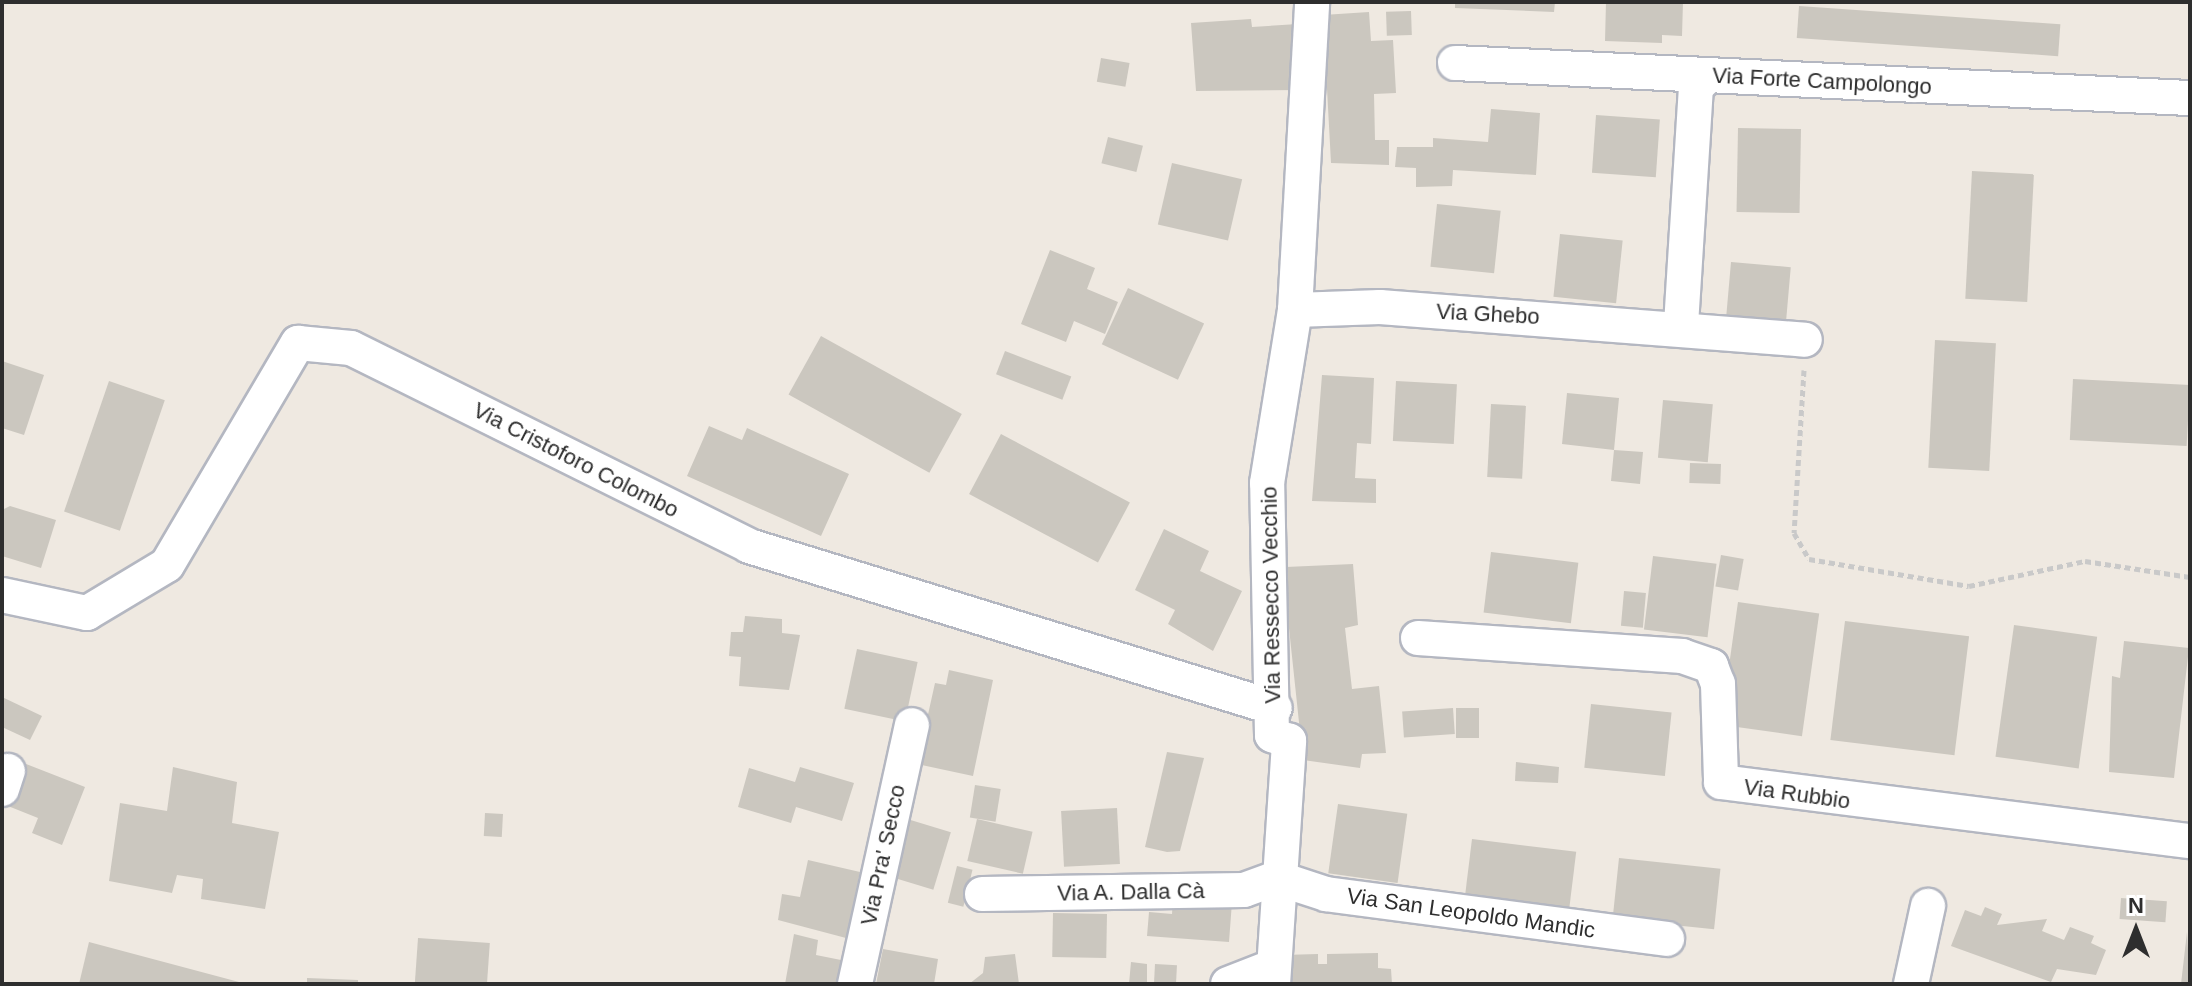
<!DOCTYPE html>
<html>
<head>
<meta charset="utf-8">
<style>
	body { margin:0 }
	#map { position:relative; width:2192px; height:986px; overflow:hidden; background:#efe9e1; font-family:Arial,sans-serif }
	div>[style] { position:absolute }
	.building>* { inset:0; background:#cbc7bf; transform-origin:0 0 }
	.path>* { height:5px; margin-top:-2.5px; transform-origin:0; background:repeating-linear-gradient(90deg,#c9c9c9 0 6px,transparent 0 10px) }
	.roads { filter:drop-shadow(2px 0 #b4b7c1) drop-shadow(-2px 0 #b4b7c1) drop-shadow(0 2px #b4b7c1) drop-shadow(0 -2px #b4b7c1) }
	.minor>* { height:34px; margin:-17px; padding:0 17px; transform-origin:17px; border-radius:17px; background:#fff }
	span { translate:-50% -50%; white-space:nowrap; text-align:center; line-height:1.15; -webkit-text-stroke:8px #fff; paint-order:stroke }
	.street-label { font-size:22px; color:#2e2e2e }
	.frame { position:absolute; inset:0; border:4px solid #2e2e2e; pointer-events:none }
	.north { position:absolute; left:2096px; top:890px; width:80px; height:80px; -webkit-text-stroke:6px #fff; paint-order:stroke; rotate:0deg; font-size:22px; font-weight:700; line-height:32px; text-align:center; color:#2e2e2e }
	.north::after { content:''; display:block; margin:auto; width:28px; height:36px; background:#2e2e2e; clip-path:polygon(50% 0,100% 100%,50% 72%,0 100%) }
</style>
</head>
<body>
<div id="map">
	<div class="building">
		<i style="clip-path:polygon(1455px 2px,1555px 2px,1554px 12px,1455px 8px)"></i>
		<i style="clip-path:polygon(1606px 2px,1683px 2px,1682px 36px,1662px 35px,1662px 43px,1605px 41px)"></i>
		<i style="left:1799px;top:6px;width:262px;height:32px;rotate:4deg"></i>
		<i style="left:1411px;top:11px;width:24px;height:25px;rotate:88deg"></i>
		<i style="clip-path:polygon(1369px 12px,1371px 41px,1393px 40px,1396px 93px,1374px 94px,1375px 140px,1389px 140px,1389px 165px,1331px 163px,1323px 15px)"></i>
		<i style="clip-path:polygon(1251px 19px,1252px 27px,1298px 24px,1303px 90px,1196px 91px,1191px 23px)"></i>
		<i style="left:1101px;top:58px;width:29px;height:24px;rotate:10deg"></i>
		<i style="clip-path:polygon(1491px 109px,1540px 113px,1536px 175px,1453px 170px,1452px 186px,1416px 187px,1416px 168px,1395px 167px,1397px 147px,1433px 147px,1433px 138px,1488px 142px)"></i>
		<i style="left:1596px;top:115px;width:64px;height:58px;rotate:4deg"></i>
		<i style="left:1738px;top:128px;width:63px;height:84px;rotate:1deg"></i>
		<i style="left:1108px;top:137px;width:36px;height:27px;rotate:14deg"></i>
		<i style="left:1172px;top:163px;width:72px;height:63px;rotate:13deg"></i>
		<i style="left:1972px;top:171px;width:62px;height:128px;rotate:3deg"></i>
		<i style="left:1437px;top:204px;width:64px;height:63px;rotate:6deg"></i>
		<i style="left:1560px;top:234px;width:63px;height:63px;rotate:6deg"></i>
		<i style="clip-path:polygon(1050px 250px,1095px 268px,1087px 289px,1118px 302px,1105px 334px,1074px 321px,1066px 342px,1021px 324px)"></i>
		<i style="left:1731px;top:262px;width:60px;height:59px;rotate:5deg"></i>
		<i style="left:1128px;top:288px;width:84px;height:62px;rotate:25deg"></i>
		<i style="left:821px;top:336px;width:161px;height:67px;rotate:29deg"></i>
		<i style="left:1935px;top:340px;width:61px;height:128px;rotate:3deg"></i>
		<i style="left:1005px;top:351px;width:71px;height:25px;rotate:21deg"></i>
		<i style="clip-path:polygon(2px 361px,44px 375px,24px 435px,2px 428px)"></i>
		<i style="clip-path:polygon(1322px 375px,1374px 378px,1371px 444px,1357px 443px,1355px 478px,1376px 479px,1376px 503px,1312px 501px)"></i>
		<i style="left:2073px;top:379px;width:117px;height:61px;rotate:3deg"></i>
		<i style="left:109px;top:381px;width:59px;height:138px;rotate:19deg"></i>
		<i style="left:1396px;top:381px;width:61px;height:60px;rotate:3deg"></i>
		<i style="clip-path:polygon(1567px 393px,1619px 398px,1614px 450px,1643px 452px,1640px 484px,1611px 481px,1614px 450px,1562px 444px)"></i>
		<i style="left:1663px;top:400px;width:50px;height:58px;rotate:5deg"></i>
		<i style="left:1491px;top:404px;width:35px;height:73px;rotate:3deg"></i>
		<i style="clip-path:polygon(709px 426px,742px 440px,747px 428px,849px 474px,821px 536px,687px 476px)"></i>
		<i style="left:1001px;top:434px;width:146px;height:68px;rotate:28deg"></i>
		<i style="left:1690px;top:463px;width:31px;height:20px;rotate:2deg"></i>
		<i style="clip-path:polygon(10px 506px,56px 520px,41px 568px,2px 556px,2px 510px)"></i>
		<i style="clip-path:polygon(1164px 529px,1209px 551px,1200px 571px,1242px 591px,1213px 651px,1168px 624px,1175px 610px,1135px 590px)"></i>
		<i style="left:1491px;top:552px;width:88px;height:61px;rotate:7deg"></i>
		<i style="left:1721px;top:555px;width:23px;height:32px;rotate:10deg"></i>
		<i style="left:1653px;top:556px;width:64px;height:74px;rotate:7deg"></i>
		<i style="clip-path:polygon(1353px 564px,1358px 625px,1345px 628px,1352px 689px,1379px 686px,1386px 753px,1362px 754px,1360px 768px,1303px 760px,1286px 600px,1286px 567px)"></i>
		<i style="left:1624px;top:591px;width:22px;height:35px;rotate:5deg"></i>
		<i style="left:1738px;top:602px;width:82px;height:124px;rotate:8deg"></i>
		<i style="clip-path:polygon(745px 616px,782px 619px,782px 633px,800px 635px,789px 690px,739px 686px,741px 657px,729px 656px,731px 632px,743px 632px)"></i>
		<i style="left:1845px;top:621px;width:125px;height:120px;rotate:7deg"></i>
		<i style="left:2014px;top:625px;width:84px;height:133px;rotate:8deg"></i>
		<i style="clip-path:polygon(2124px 641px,2189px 648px,2174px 778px,2109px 772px,2112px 676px,2120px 678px)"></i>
		<i style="left:857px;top:649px;width:62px;height:61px;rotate:12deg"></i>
		<i style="clip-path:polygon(949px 670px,993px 680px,973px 776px,917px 764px,935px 683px,946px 685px)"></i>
		<i style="clip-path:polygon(2px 697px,42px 716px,30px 740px,2px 727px)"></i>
		<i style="left:1591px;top:704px;width:81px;height:64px;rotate:6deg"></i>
		<i style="left:1453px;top:708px;width:26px;height:51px;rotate:86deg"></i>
		<i style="left:1456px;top:708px;width:23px;height:30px"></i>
		<i style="clip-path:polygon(1167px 752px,1204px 758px,1180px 851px,1167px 852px,1145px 847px)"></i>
		<i style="clip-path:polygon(21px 762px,85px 787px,62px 845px,32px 833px,38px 818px,3px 804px)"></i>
		<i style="clip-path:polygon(1516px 762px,1559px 767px,1558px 783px,1515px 781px)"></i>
		<i style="clip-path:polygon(173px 767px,237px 782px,232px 823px,279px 832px,265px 909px,201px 899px,203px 879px,177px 875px,172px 893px,109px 881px,120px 803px,167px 811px)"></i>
		<i style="clip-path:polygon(800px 767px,854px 783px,842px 821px,796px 807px,791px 823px,738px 807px,749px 768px,795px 782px)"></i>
		<i style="left:975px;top:785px;width:26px;height:33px;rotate:9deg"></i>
		<i style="left:1338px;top:804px;width:70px;height:70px;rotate:8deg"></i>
		<i style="left:1117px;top:808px;width:56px;height:56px;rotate:87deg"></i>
		<i style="left:485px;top:813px;width:18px;height:23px;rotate:3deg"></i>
		<i style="left:904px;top:818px;width:49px;height:60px;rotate:17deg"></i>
		<i style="left:977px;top:819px;width:57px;height:43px;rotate:13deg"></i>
		<i style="left:1472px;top:839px;width:105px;height:61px;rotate:7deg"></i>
		<i style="left:1619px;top:858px;width:102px;height:61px;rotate:6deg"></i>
		<i style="clip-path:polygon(808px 860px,860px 872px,846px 938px,778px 920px,782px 894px,800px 897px)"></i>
		<i style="left:957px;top:866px;width:16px;height:38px;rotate:14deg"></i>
		<i style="clip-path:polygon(1173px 897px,1232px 902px,1229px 942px,1147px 936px,1149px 912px,1172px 914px)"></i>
		<i style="left:2121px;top:898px;width:46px;height:21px;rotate:4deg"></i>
		<i style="clip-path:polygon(1985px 907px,2002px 914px,1997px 925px,2047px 919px,2042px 931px,2064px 940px,2070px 927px,2094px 936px,2091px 943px,2106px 950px,2096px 975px,2057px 969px,2051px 982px,1951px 946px,1965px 910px,1981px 916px)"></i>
		<i style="left:1053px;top:913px;width:54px;height:44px;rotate:1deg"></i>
		<i style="clip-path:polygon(2187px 932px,2190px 984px,2181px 984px)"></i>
		<i style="clip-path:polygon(794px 934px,818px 940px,816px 955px,841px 960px,836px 984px,785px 984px)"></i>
		<i style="left:418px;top:938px;width:72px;height:46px;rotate:4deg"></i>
		<i style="clip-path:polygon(89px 942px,239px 982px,238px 984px,79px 984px)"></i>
		<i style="clip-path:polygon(883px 949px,938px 959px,934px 984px,876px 984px)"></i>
		<i style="clip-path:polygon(1378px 953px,1378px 968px,1391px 969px,1392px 984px,1283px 984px,1283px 955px,1318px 954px,1318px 964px,1327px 964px,1327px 954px)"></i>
		<i style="clip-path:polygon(1015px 954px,1019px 984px,969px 984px,983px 973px,985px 957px)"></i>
		<i style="clip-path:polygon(1131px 962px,1147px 964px,1147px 984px,1129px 984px)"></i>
		<i style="left:1155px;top:964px;width:22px;height:20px;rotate:3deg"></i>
		<i style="clip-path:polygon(307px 978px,358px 980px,358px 984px,307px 984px)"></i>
	</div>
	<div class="path">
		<i style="left:1804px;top:370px;width:163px;rotate:93.5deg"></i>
		<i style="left:1794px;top:533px;width:30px;rotate:60deg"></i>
		<i style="left:1809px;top:559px;width:162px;rotate:9.6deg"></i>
		<i style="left:1969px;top:586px;width:119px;rotate:-12.2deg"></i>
		<i style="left:2085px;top:561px;width:106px;rotate:8.7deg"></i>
	</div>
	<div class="roads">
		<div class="minor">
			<i style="left:1455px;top:63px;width:736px;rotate:2.73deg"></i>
			<i style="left:1295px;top:310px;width:85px;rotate:-2deg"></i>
			<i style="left:1380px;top:307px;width:426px;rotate:4.4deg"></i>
			<i style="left:1681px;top:325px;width:238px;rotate:-86.4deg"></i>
			<i style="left:1696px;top:87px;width:16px;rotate:-43deg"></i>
			<i style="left:2px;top:595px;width:87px;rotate:12deg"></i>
			<i style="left:87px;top:613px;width:93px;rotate:-31deg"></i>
			<i style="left:167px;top:565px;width:258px;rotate:-59.5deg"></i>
			<i style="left:298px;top:343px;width:53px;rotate:5.4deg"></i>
			<i style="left:351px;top:348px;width:445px;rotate:26.4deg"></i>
			<i style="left:749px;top:546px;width:550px;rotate:17.12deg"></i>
			<i style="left:1418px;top:638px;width:265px;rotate:3.9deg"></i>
			<i style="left:1682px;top:656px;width:31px;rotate:19deg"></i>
			<i style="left:1711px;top:666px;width:19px;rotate:69deg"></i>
			<i style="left:1718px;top:684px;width:98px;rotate:88.2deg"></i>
			<i style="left:1721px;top:782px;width:473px;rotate:7.2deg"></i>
			<i style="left:2px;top:789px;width:19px;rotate:-72deg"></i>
			<i style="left:982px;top:894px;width:262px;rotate:-0.9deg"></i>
			<i style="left:1244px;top:890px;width:35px;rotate:-20deg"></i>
			<i style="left:1277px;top:878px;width:52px;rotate:18.1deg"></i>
			<i style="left:1326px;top:894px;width:344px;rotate:7.5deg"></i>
			<i style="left:855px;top:984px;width:265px;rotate:-77.6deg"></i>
			<i style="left:1228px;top:984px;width:44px;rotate:-21.3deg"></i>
			<i style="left:1273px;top:984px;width:244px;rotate:-86.2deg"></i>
			<i style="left:1289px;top:741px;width:18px;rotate:-161deg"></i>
			<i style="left:1272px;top:735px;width:252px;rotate:-91.1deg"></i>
			<i style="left:1267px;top:483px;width:175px;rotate:-80.8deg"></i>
			<i style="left:1295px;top:310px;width:308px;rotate:-86.8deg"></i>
			<i style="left:1911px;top:984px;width:80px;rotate:-77.7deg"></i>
		</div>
	</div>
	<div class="street-label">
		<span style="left:1822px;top:81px;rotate:3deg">Via Forte Campolongo</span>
		<span style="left:1488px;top:314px;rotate:3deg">Via Ghebo</span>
		<span style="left:576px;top:460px;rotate:27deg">Via Cristoforo Colombo</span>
		<span style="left:1271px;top:595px;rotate:-91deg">Via Ressecco Vecchio</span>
		<span style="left:1797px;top:794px;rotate:8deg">Via Rubbio</span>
		<span style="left:883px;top:855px;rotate:-78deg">Via Pra' Secco</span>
		<span style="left:1131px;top:892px;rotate:-1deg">Via A. Dalla Cà</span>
		<span style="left:1471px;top:913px;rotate:8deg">Via San Leopoldo Mandic</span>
	</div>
	<div class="frame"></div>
	<div class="north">N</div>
</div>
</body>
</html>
